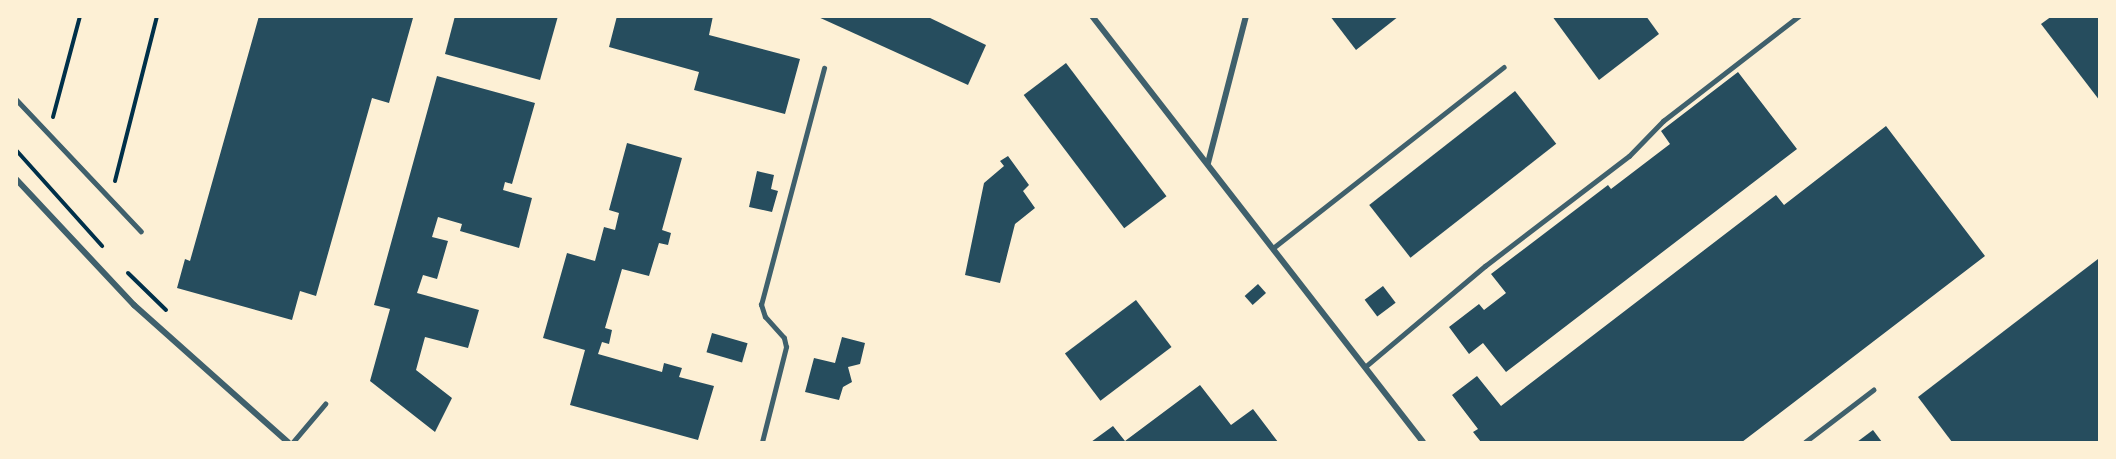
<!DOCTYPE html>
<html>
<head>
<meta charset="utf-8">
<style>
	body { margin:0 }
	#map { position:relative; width:2116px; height:459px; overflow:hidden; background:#fdf0d5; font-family:"Open Sans",sans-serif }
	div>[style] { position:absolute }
	.building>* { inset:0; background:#264d5e; transform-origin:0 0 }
	.path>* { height:4px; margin:-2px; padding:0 2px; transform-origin:2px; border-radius:2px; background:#003049 }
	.service>* { height:4.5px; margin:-2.25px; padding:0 2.25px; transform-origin:2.25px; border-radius:2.25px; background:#3f606c }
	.minor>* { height:6px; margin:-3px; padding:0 3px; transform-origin:3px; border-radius:3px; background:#3f606c }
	span { translate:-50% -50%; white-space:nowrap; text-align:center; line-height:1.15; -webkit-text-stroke:4.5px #fdf0d5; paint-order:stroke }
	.frame { position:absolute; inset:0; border:18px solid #fdf0d5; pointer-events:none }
</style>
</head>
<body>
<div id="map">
	<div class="building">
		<i style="clip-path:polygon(259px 16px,413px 18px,389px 103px,372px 98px,316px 296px,300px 291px,292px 320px,177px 288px,185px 259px,190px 261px)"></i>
		<i style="clip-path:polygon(455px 16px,558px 16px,540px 80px,445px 54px)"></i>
		<i style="clip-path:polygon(617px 16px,713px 16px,709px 35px,800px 59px,785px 114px,694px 90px,699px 72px,609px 47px)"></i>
		<i style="clip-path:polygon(816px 16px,926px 16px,986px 45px,968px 85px)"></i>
		<i style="clip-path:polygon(1330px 16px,1399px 16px,1356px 50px)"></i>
		<i style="clip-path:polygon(1552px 16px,1646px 16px,1659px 34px,1599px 80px)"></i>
		<i style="clip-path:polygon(2052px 16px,2100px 16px,2100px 101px,2041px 24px)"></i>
		<i style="left:1066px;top:63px;width:167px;height:53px;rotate:53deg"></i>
		<i style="clip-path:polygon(1738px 72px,1797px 149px,1506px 372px,1483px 343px,1469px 354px,1449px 327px,1479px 304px,1484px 310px,1506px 293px,1491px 274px,1608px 185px,1611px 189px,1670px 144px,1661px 131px)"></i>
		<i style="clip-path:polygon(437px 76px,535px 103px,512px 184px,505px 182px,503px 190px,532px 198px,519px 248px,460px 231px,462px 224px,438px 217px,432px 237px,448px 241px,437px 279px,423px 275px,417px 293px,479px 310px,468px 348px,425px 337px,416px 370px,452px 398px,435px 432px,370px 381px,390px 309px,374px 305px)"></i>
		<i style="left:1515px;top:91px;width:67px;height:185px;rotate:52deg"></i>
		<i style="clip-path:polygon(1886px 126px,1985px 256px,1742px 442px,1481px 442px,1473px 432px,1478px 429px,1452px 395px,1477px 376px,1501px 406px,1776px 195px,1784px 205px)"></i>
		<i style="clip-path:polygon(627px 143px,682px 158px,662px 230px,671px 233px,668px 245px,659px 243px,649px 276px,622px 269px,605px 328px,612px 330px,609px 344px,602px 342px,598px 354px,662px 372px,664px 363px,682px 368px,679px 377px,714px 386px,698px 440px,570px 405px,585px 350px,543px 338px,567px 253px,595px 261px,604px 227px,615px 230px,619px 213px,609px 210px)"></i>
		<i style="clip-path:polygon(1008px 156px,1029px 185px,1023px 191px,1035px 208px,1015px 224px,1000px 283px,965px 275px,984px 183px,1004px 166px,1000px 161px)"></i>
		<i style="clip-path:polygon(757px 171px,774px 175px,771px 189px,778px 191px,772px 212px,749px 207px)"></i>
		<i style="clip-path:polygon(2098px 259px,2100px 442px,1952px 442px,1918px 397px)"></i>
		<i style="left:1258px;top:284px;width:12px;height:18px;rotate:48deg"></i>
		<i style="left:1383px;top:286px;width:21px;height:23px;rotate:53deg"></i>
		<i style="left:1136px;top:300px;width:59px;height:89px;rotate:53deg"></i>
		<i style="left:712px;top:333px;width:37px;height:20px;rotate:16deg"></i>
		<i style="clip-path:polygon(842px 337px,865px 343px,860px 364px,848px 367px,852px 382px,843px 387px,839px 400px,805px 392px,814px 358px,835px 363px)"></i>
		<i style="clip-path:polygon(1200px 385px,1231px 425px,1253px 409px,1278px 442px,1091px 442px,1113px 426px,1125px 441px)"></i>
		<i style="clip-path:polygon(1873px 430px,1882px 442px,1857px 442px)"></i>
	</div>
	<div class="path">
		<i style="left:53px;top:117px;width:105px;rotate:-75deg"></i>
		<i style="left:16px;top:150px;width:129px;rotate:48.1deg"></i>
		<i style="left:115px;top:181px;width:170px;rotate:-75.7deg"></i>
		<i style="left:128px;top:273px;width:53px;rotate:44.2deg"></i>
	</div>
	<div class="service">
		<i style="left:16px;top:99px;width:182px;rotate:46.6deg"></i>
		<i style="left:1273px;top:248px;width:293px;rotate:-38.1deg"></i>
		<i style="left:1365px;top:367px;width:157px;rotate:-40.1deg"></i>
		<i style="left:1485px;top:266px;width:181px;rotate:-37.4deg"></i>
		<i style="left:1629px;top:156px;width:49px;rotate:-45.8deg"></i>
		<i style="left:1663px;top:121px;width:172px;rotate:-37.7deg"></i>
		<i style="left:293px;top:442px;width:50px;rotate:-49.9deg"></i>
		<i style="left:762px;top:442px;width:98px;rotate:-75.8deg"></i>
		<i style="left:786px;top:347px;width:9px;rotate:-103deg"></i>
		<i style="left:784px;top:338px;width:28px;rotate:-132deg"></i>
		<i style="left:765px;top:317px;width:13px;rotate:-108deg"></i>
		<i style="left:761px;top:305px;width:245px;rotate:-75.1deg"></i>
		<i style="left:1805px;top:442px;width:86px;rotate:-37.4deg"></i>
	</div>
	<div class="minor">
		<i style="left:1092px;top:16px;width:539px;rotate:52.15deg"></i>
		<i style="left:1208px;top:163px;width:152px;rotate:-75.5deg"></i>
		<i style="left:16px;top:179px;width:173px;rotate:46.9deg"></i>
		<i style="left:134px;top:305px;width:206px;rotate:41.7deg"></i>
	</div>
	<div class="frame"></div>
</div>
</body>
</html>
